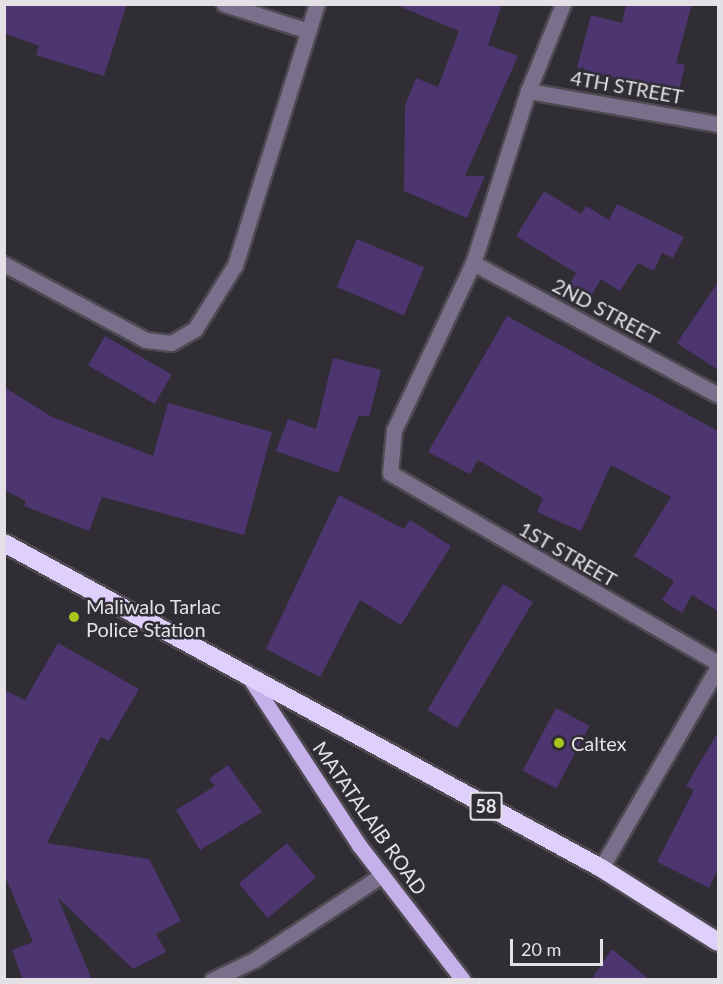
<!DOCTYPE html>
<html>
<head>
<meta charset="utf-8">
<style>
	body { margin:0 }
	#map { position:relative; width:723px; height:984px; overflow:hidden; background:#302d35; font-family:Lato,sans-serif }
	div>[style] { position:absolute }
	.building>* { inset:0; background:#4d356f; transform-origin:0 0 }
	.roads { filter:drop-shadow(2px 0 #4d4a51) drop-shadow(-2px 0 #4d4a51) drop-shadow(0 2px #4d4a51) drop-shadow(0 -2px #4d4a51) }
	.minor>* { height:15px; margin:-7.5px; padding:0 7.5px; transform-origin:7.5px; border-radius:7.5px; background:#7a708c }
	.major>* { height:15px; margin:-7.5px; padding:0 7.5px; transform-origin:7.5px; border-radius:7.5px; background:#c5b0ea }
	.highway>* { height:18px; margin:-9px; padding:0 9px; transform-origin:9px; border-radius:9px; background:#ded0fa }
	.dots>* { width:16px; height:16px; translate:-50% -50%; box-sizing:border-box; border:3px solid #302d35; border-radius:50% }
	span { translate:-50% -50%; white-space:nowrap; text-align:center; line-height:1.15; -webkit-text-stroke:5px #302d35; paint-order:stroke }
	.shield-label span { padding:2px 4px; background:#302d35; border:2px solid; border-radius:4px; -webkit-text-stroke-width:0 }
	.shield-label { font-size:18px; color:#e3e1e6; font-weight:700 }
	.street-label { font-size:20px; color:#e3e1e6 }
	.poi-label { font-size:20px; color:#e3e1e6 }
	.left { translate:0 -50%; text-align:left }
	.frame { position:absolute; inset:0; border:6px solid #e3e1e6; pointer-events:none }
	.scale { position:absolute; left:510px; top:939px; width:93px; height:27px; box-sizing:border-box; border:3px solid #e3e1e6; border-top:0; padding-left:8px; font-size:18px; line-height:21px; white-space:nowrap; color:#e3e1e6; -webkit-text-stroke:4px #302d35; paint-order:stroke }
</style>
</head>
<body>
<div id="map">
	<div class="building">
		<i style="clip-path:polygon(4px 4px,127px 4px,104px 76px,36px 55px,39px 46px,4px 33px)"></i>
		<i style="clip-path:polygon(394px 4px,502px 4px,488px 45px,518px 56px,465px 176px,485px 176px,467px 218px,404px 191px,405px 106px,416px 78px,438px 87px,459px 31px)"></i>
		<i style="clip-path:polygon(626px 4px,692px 4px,676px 63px,685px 65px,678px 94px,577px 68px,591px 15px,622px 23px)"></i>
		<i style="clip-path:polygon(544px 191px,581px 214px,586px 206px,609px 220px,617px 204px,684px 237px,673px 258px,662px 253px,654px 271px,638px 263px,620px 291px,601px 279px,591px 296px,570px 284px,576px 273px,516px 236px)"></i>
		<i style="left:357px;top:239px;width:73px;height:52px;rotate:23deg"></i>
		<i style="clip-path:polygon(718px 282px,718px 370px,677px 343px)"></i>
		<i style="clip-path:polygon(507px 316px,718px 431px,718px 611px,692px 595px,682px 613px,662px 600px,674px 581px,634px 556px,671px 497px,611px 465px,581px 531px,537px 512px,543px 498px,478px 460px,470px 474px,428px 452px)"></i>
		<i style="left:105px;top:336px;width:77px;height:34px;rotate:30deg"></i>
		<i style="clip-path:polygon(333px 358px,381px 370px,369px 417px,359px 415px,338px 473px,276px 451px,288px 419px,316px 429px)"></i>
		<i style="clip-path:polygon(4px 387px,52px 417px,153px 456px,168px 403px,272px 432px,244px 535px,102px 497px,89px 531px,24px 506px,26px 501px,4px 490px)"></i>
		<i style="clip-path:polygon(339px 495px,404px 529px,410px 520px,451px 546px,401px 625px,360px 600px,320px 677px,266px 649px)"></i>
		<i style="left:503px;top:584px;width:35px;height:147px;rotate:31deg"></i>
		<i style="clip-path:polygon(58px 643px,139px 689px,109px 741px,101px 737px,47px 843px,149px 859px,181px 921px,156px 934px,166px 952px,133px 969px,58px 898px,92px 980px,23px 980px,12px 950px,33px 942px,4px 874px,4px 690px,25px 700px)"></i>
		<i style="left:556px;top:708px;width:38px;height:71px;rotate:28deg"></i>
		<i style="clip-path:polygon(718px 732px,718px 869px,709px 888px,657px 862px,694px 790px,686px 786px)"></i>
		<i style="clip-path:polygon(228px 765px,262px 812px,200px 850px,176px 810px,215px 786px,209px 779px)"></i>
		<i style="left:287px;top:843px;width:45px;height:63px;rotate:50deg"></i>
		<i style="clip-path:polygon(612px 949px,650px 980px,591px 980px)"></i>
	</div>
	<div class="roads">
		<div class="minor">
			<i style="left:224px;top:4px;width:88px;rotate:17.8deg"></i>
			<i style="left:563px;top:4px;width:94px;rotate:111.9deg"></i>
			<i style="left:528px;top:91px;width:181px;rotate:107.7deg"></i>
			<i style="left:473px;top:263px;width:185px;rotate:115.3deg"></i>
			<i style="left:394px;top:430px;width:43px;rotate:95.3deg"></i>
			<i style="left:390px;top:473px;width:379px;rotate:30.1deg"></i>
			<i style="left:528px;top:91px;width:193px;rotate:9.9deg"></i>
			<i style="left:473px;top:263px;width:278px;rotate:28.3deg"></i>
			<i style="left:4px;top:264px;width:161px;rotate:28.2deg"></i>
			<i style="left:146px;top:340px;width:25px;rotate:7deg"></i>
			<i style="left:171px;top:343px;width:28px;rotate:-30deg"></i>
			<i style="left:195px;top:329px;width:75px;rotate:-58deg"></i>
			<i style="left:235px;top:265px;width:274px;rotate:-72.6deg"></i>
			<i style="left:601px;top:868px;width:233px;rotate:-59.8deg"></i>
			<i style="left:212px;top:980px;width:47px;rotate:-25.5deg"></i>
			<i style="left:254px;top:960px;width:154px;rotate:-33.6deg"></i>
		</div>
		<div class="major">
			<i style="left:249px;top:677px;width:201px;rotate:56.8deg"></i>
			<i style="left:359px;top:845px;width:170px;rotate:52.4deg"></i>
		</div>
		<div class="highway">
			<i style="left:4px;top:543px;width:680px;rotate:28.56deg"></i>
			<i style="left:601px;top:868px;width:138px;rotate:32.3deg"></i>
		</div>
	</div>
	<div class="dots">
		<i style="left:74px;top:617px;background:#a8c71c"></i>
		<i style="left:559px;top:743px;background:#a8c71c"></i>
	</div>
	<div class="shield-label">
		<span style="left:486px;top:806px">58</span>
	</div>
	<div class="street-label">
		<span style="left:627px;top:87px;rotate:10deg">4TH STREET</span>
		<span style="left:606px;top:311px;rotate:28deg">2ND STREET</span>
		<span style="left:568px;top:554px;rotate:30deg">1ST STREET</span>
		<span style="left:370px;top:818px;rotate:55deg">MATATALAIB ROAD</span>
	</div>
	<div class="poi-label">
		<span class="left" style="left:86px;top:618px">Maliwalo Tarlac<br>Police Station</span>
		<span class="left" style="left:571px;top:743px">Caltex</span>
	</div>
	<div class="frame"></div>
	<div class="scale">20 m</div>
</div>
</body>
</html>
